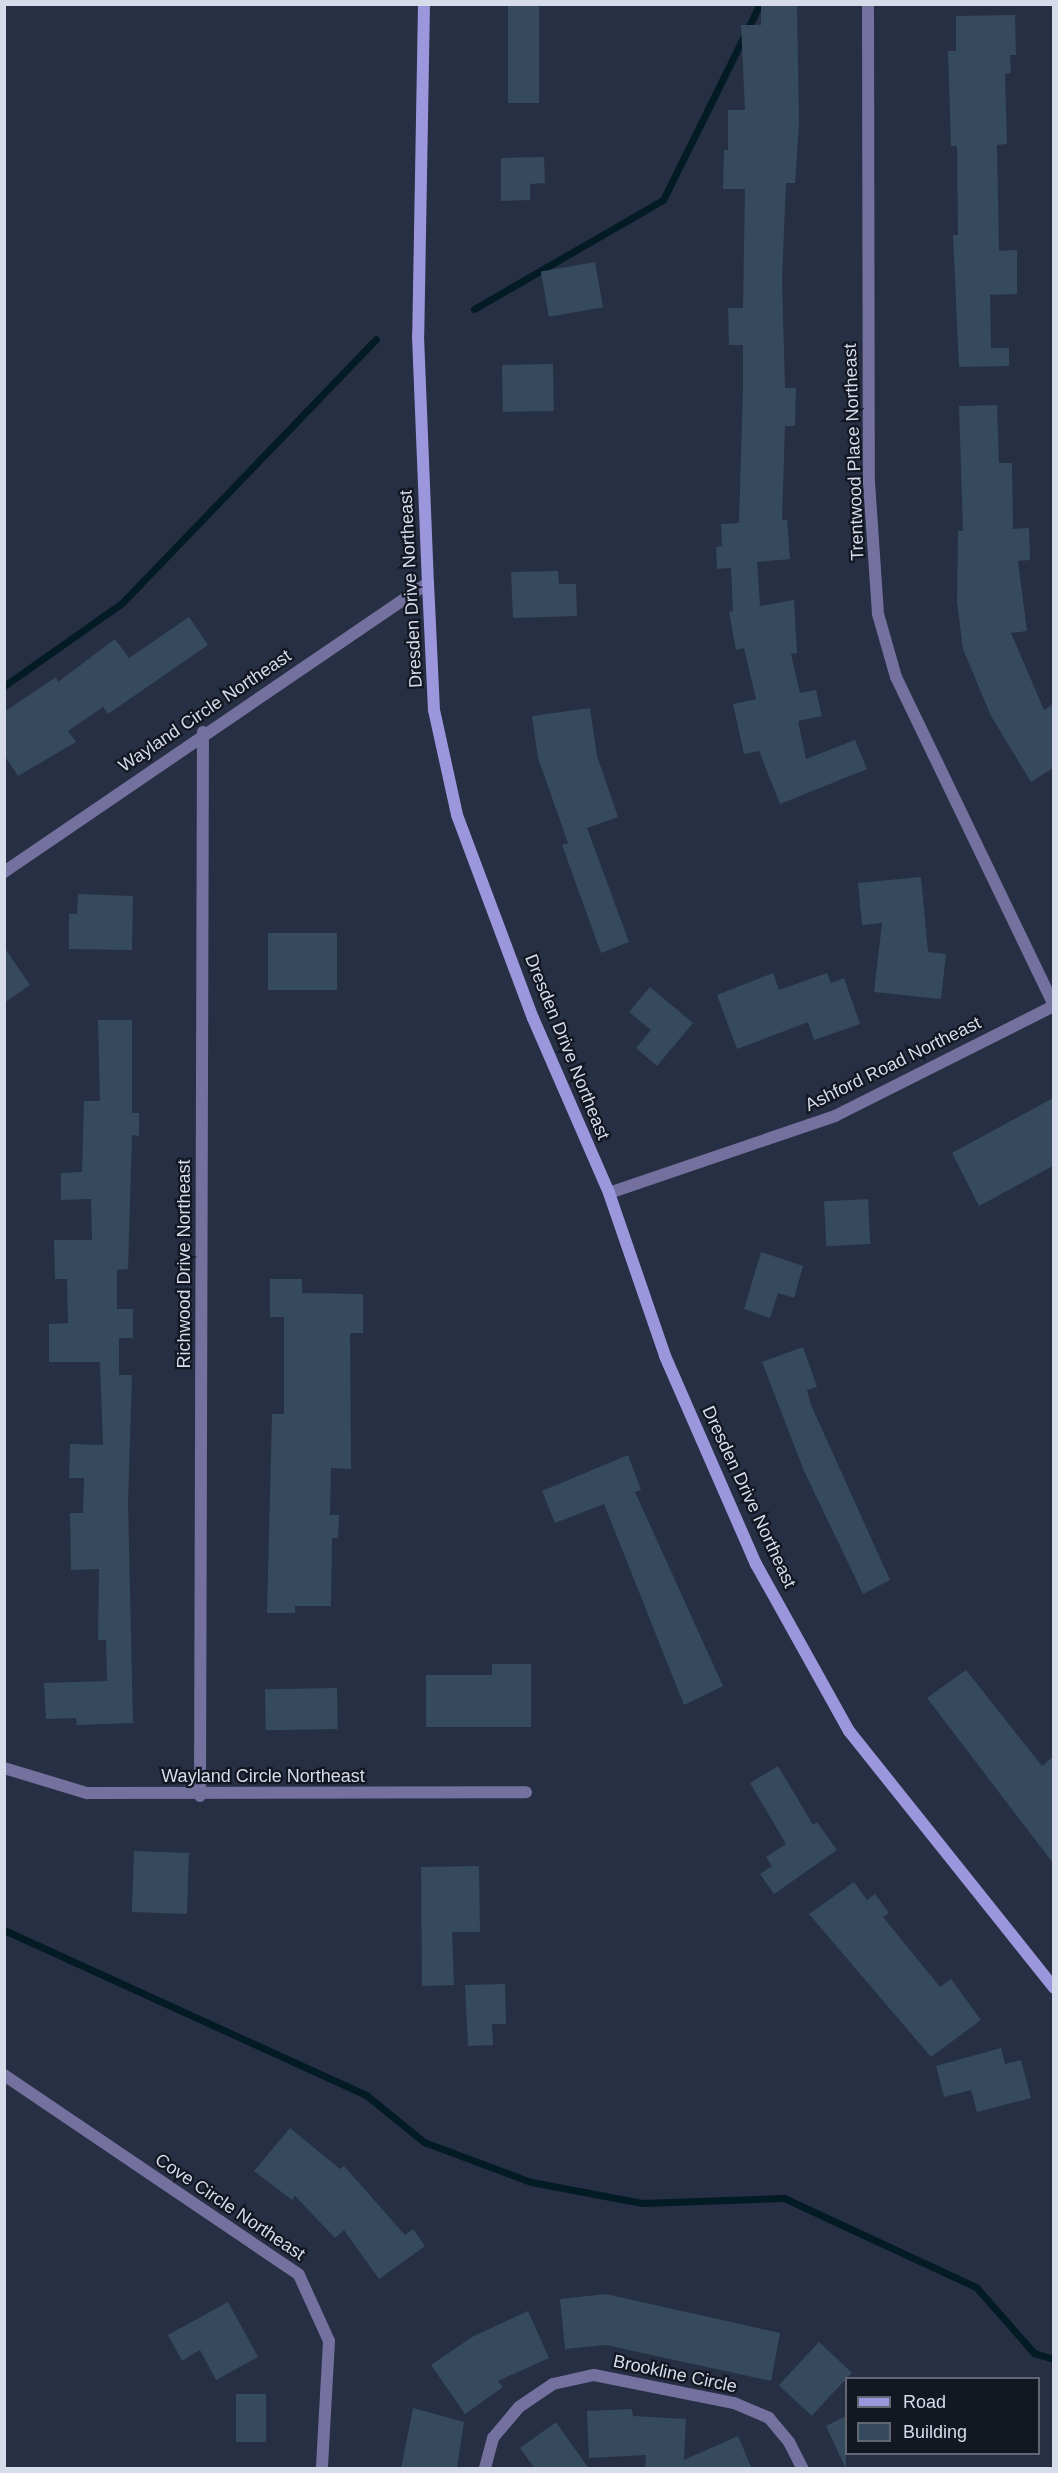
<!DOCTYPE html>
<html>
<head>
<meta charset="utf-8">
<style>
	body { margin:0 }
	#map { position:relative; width:1058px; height:2473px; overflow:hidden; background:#262f44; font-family:Helvetica,sans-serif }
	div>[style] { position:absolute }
	.stream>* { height:7px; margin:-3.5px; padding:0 3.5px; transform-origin:3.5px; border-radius:3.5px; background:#021b24 }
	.building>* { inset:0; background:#364a5d; transform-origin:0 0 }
	.street>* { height:12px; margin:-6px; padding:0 6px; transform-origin:6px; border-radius:6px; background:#74719e }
	.secondary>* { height:12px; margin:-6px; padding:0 6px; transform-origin:6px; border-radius:6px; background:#9c96dd }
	span { translate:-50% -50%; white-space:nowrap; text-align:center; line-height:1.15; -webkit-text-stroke:4.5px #131721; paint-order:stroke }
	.street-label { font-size:18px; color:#d6dcea }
	.frame { position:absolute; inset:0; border:6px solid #d6dcea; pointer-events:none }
	.legend { position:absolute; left:845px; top:2377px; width:195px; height:78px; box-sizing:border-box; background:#131721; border:2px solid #616671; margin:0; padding:8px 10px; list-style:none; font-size:18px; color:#d6dcea }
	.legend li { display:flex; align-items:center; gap:12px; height:30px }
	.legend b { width:30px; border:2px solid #616671 }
</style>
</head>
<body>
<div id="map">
	<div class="stream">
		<i style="left:474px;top:309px;width:218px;rotate:-30deg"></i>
		<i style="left:663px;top:200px;width:219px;rotate:-63.7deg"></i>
		<i style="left:4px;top:686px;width:144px;rotate:-35.1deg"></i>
		<i style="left:122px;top:603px;width:366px;rotate:-46.1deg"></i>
		<i style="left:4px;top:1930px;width:398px;rotate:24.5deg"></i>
		<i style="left:366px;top:2095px;width:75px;rotate:39deg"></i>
		<i style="left:424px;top:2142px;width:114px;rotate:20.5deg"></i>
		<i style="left:531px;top:2182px;width:113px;rotate:10.7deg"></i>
		<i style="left:642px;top:2203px;width:142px;rotate:-2deg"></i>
		<i style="left:784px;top:2198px;width:212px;rotate:24.9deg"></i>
		<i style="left:976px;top:2287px;width:88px;rotate:48.7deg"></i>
		<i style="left:1034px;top:2353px;width:21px;rotate:17deg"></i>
	</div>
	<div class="building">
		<i style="left:539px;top:4px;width:99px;height:31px;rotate:90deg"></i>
		<i style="clip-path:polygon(761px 4px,797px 4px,799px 124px,795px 183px,786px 183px,782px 280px,785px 388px,796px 388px,795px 426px,785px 426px,782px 520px,787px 520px,790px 559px,757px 562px,760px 606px,794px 600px,797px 653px,791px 654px,800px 693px,816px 690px,822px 716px,798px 721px,806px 759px,855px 740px,867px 769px,780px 804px,759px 751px,744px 754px,733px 704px,756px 699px,744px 648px,736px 650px,729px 612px,733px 611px,731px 568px,717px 569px,716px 547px,722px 546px,721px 524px,739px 523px,743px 387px,743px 345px,729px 345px,728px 308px,743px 308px,745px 189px,723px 189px,724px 150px,728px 150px,728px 110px,745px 110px,741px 25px,761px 25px)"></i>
		<i style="clip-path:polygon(1015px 15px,1016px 55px,1010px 55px,1011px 73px,1005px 74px,1007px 144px,997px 145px,999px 251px,1017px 250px,1017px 294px,990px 295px,991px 348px,1009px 348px,1009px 366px,959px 367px,953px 235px,958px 235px,957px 146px,951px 146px,948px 51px,956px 51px,956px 16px)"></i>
		<i style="clip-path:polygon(544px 157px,545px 183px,530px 184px,530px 200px,501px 201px,501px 158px)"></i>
		<i style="left:595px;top:262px;width:46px;height:55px;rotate:80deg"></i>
		<i style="left:553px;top:364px;width:47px;height:51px;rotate:89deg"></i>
		<i style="clip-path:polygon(997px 405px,999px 463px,1012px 463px,1013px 529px,1029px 528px,1030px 560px,1018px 561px,1027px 631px,1011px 633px,1044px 710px,1053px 704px,1053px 768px,1031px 782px,991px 716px,963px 649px,957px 602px,958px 531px,963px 531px,959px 406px)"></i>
		<i style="clip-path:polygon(558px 571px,559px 584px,576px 584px,577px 616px,513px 618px,511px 572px)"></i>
		<i style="clip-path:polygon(189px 617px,208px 645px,108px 714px,103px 707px,68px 731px,76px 742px,18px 776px,4px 755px,4px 712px,56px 677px,58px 682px,115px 639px,129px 658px)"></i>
		<i style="clip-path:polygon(590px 708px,597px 756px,618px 817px,587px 828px,629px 942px,601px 953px,562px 845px,568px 843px,538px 758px,532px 716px)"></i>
		<i style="clip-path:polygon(921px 877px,928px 952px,946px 954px,941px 999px,874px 992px,882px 923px,862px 925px,858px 883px)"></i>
		<i style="clip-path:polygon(78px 894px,133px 896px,132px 950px,69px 949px,69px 914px,77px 914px)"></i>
		<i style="left:268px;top:933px;width:69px;height:57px"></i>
		<i style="clip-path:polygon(4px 947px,30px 985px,4px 1003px)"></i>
		<i style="clip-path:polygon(773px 973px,779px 990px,827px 973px,831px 983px,844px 978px,860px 1024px,814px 1040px,808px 1022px,737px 1049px,717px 995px)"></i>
		<i style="clip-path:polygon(650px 987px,693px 1023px,657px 1066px,636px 1048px,651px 1030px,629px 1012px)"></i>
		<i style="clip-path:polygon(98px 1020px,132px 1020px,132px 1113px,139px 1113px,139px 1136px,132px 1135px,128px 1269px,117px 1270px,117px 1309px,133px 1309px,133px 1338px,119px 1338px,119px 1375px,132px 1375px,128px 1502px,133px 1723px,77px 1725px,76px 1718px,46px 1719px,44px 1683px,107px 1681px,106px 1640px,98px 1640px,99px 1569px,71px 1570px,70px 1513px,83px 1513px,84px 1478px,69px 1478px,70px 1444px,103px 1445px,100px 1362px,49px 1362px,49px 1324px,68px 1323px,67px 1279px,55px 1279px,54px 1240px,92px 1240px,91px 1199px,61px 1200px,61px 1173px,82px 1172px,84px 1101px,100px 1101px)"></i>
		<i style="clip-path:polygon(1053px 1098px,1053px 1166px,979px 1206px,952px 1153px)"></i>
		<i style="left:868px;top:1199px;width:45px;height:44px;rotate:87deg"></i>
		<i style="clip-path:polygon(761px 1252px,803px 1266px,794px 1298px,778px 1293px,770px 1318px,744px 1309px)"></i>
		<i style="clip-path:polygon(270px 1279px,302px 1279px,302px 1293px,363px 1294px,363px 1333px,350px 1333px,351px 1469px,331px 1468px,330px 1515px,339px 1515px,338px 1538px,332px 1538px,331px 1606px,295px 1606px,295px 1613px,267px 1613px,272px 1414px,284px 1414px,284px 1317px,270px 1317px)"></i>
		<i style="clip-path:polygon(803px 1347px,817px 1387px,807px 1390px,811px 1405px,890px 1580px,863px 1594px,804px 1471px,762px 1362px)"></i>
		<i style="clip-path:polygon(628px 1455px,641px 1490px,635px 1492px,723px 1686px,684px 1705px,604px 1504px,555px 1523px,542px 1491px)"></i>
		<i style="clip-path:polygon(492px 1664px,531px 1664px,531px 1727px,426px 1727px,426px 1675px,492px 1675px)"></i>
		<i style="clip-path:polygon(966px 1670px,1042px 1766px,1053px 1757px,1053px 1863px,927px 1698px)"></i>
		<i style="left:337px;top:1688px;width:41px;height:72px;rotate:89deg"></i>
		<i style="clip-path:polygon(778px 1766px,813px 1825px,817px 1822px,837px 1850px,774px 1894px,760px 1874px,772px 1866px,766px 1857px,786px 1844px,750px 1783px)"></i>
		<i style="left:134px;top:1851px;width:55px;height:61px;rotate:2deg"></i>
		<i style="clip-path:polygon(479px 1866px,480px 1932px,452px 1932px,454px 1985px,422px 1986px,421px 1867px)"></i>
		<i style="clip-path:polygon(854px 1882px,867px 1900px,875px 1894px,889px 1913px,883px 1917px,940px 1987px,951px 1979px,981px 2020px,931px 2057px,809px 1914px)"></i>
		<i style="clip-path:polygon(505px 1984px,506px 2024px,492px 2024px,493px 2045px,468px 2046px,465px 1985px)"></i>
		<i style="clip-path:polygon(1001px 2048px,1005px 2064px,1021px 2060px,1031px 2098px,977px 2112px,971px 2090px,944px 2097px,936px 2066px)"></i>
		<i style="clip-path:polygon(290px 2128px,340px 2169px,344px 2166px,405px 2235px,413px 2229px,425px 2246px,379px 2279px,344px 2230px,335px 2238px,295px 2196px,292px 2200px,254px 2171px)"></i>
		<i style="clip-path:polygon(606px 2294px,780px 2333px,771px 2381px,606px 2345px,565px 2349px,560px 2299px)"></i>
		<i style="clip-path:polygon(228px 2302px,258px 2357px,216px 2380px,200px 2350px,182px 2361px,168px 2335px)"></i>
		<i style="clip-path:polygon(528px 2311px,549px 2358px,498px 2381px,503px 2387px,465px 2414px,431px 2365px,472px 2337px)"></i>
		<i style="left:819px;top:2342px;width:45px;height:59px;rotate:43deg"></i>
		<i style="left:236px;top:2394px;width:30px;height:48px"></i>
		<i style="clip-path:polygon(413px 2408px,464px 2422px,457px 2469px,401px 2469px)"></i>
		<i style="clip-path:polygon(632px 2409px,633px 2416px,686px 2419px,684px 2460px,738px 2436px,752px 2469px,645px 2467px,646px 2455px,589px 2458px,587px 2411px)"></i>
		<i style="clip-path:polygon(846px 2416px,846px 2469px,826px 2426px)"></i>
		<i style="clip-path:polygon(556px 2422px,589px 2469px,535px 2469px,520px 2448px)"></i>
	</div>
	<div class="street">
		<i style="left:868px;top:4px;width:478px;rotate:89.9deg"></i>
		<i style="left:869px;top:482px;width:132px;rotate:86.1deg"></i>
		<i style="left:878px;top:614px;width:66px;rotate:74.1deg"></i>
		<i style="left:896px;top:677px;width:364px;rotate:64.3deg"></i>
		<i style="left:4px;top:872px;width:513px;rotate:-34.28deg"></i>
		<i style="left:609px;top:1193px;width:239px;rotate:-18.8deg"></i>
		<i style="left:835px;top:1116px;width:245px;rotate:-26.7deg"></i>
		<i style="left:4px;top:1768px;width:87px;rotate:16.8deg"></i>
		<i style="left:87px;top:1793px;width:439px;rotate:-0.1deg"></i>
		<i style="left:200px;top:1796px;width:1064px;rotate:-89.84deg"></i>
		<i style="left:4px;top:2075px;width:356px;rotate:34.1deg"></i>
		<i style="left:299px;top:2275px;width:72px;rotate:65.6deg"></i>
		<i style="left:329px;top:2341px;width:127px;rotate:93.2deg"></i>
		<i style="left:485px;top:2468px;width:31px;rotate:-75deg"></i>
		<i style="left:493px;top:2438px;width:40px;rotate:-50deg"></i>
		<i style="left:519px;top:2407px;width:41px;rotate:-34.1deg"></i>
		<i style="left:553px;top:2384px;width:42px;rotate:-12.4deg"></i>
		<i style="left:594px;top:2375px;width:143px;rotate:11.3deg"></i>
		<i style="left:734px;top:2403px;width:38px;rotate:23deg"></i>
		<i style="left:769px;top:2418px;width:31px;rotate:50deg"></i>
		<i style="left:789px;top:2442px;width:29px;rotate:63deg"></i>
	</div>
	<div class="secondary">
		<i style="left:424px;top:4px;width:332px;rotate:91deg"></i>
		<i style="left:418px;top:336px;width:247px;rotate:87.7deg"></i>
		<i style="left:428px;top:583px;width:127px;rotate:87.3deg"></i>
		<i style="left:434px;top:710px;width:107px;rotate:77.6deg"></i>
		<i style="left:457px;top:815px;width:217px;rotate:69.5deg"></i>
		<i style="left:533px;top:1018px;width:191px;rotate:66.5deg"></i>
		<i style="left:609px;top:1193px;width:172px;rotate:71deg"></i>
		<i style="left:665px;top:1356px;width:227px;rotate:66.4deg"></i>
		<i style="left:756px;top:1564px;width:191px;rotate:60.9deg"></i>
		<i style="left:849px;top:1731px;width:329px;rotate:51.4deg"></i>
	</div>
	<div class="street-label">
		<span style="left:854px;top:452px;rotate:-92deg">Trentwood Place Northeast</span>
		<span style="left:411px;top:589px;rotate:-93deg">Dresden Drive Northeast</span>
		<span style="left:205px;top:711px;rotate:-34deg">Wayland Circle Northeast</span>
		<span style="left:567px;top:1047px;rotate:68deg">Dresden Drive Northeast</span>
		<span style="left:893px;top:1064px;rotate:-26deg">Ashford Road Northeast</span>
		<span style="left:184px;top:1264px;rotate:-90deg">Richwood Drive Northeast</span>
		<span style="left:749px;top:1497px;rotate:65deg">Dresden Drive Northeast</span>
		<span style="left:263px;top:1776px">Wayland Circle Northeast</span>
		<span style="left:230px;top:2207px;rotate:34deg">Cove Circle Northeast</span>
		<span style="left:675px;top:2374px;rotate:12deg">Brookline Circle</span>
	</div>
	<div class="frame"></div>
	<ul class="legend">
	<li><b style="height:8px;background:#9c96dd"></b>Road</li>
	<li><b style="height:16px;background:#364a5d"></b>Building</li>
	</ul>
</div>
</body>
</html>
